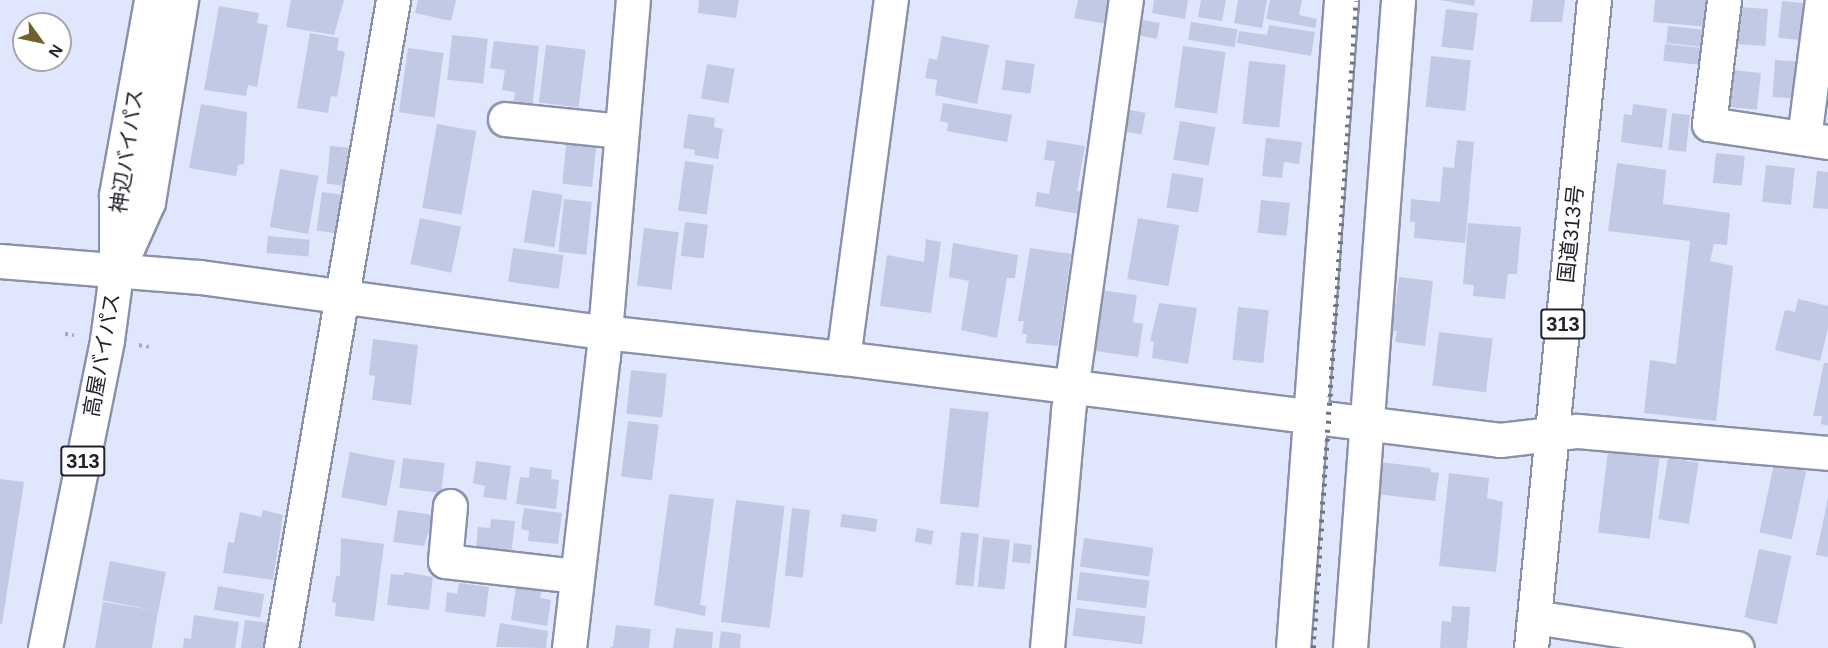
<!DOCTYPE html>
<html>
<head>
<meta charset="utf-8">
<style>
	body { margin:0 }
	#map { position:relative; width:1828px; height:648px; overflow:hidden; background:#e0e6fc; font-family:Arial,"Noto Sans JP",sans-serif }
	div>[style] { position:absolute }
	.building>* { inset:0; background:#c2c9e4; transform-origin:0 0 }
	.path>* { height:4px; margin-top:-2px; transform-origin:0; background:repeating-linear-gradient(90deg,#a3a8ba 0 3px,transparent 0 7.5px) }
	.roads { filter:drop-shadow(2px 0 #8b91ab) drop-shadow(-2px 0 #8b91ab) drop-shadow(0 2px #8b91ab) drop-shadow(0 -2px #8b91ab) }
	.minor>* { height:33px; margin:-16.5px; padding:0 16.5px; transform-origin:16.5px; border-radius:16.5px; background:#fff }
	.highway>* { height:33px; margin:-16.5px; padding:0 16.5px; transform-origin:16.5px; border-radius:16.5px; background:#fff }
	.rail>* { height:4.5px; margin-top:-2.25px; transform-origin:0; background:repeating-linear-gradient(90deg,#707382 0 3px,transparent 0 9px) }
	span { translate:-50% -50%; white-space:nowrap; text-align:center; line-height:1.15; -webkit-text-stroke:6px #fff; paint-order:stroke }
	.shield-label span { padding:2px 4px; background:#fff; border:2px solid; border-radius:4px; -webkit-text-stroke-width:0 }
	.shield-label { font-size:20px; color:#20222c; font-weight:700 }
	.street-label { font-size:21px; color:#20222c }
	.north { position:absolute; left:12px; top:12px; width:60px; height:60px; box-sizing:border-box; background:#fff; border:2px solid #a6a7ab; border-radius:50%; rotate:123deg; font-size:16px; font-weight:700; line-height:24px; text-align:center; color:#20222c }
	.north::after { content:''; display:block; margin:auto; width:21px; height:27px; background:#70622f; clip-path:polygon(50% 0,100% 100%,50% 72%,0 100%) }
</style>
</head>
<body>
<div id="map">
	<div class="building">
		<i style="clip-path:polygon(291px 0,344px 0,334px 35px,286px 27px)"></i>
		<i style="clip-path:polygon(418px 0,456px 0,451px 21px,415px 13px)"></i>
		<i style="clip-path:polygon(699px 0,739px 0,736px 18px,698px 13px)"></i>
		<i style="clip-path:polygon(1078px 0,1111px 0,1107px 24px,1074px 18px)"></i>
		<i style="clip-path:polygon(1154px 0,1188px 0,1185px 19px,1152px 13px)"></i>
		<i style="clip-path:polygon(1201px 0,1226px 0,1222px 21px,1198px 17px)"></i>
		<i style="clip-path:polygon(1238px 0,1267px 0,1262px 28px,1234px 23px)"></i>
		<i style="clip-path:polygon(1270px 0,1302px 0,1299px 15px,1317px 19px,1315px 28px,1266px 19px)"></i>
		<i style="clip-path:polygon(1440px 0,1475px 0,1474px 6px)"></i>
		<i style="clip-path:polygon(1533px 0,1565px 0,1562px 22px,1530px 22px)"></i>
		<i style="clip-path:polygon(1655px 0,1712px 0,1709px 27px,1653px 22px)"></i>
		<i style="left:1782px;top:1px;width:29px;height:37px;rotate:6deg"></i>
		<i style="clip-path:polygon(219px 6px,259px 13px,257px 23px,268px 25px,257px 87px,248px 85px,246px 96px,204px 90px)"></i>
		<i style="left:1738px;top:7px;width:30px;height:37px;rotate:4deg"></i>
		<i style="left:1446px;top:9px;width:32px;height:38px;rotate:7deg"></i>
		<i style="left:1143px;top:20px;width:17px;height:16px;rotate:10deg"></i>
		<i style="left:1191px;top:22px;width:47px;height:18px;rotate:9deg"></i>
		<i style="clip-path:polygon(1269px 25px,1315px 32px,1311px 56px,1237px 43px,1239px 31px,1267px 35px)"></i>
		<i style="left:1668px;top:26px;width:36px;height:17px;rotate:6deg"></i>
		<i style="clip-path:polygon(310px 33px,339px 38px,337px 50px,345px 52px,337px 97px,331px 96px,328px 113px,297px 108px)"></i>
		<i style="left:452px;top:35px;width:36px;height:45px;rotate:6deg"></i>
		<i style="clip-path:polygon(942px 36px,989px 45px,977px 104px,935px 95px,937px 80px,925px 78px,929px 58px,937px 60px)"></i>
		<i style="clip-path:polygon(494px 41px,539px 46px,532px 110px,513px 108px,515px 92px,502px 90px,505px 70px,490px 68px)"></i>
		<i style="left:1665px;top:44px;width:37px;height:17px;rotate:6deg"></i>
		<i style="left:546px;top:45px;width:40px;height:58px;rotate:7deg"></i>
		<i style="left:1183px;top:46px;width:43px;height:62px;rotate:8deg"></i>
		<i style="left:408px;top:48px;width:36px;height:65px;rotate:8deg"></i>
		<i style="left:1431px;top:56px;width:40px;height:51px;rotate:6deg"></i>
		<i style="left:1006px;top:60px;width:29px;height:30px;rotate:8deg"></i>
		<i style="left:1775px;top:60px;width:29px;height:37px;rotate:4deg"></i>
		<i style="left:1249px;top:61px;width:37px;height:63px;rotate:6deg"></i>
		<i style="left:707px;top:64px;width:28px;height:35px;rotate:10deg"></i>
		<i style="left:1732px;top:70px;width:29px;height:37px;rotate:6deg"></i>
		<i style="clip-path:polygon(943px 103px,1012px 115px,1007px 142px,947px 131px,948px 123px,940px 121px)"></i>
		<i style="clip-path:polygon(201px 104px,247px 112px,244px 164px,238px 165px,236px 176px,189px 168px)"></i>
		<i style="clip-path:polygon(1633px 104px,1667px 109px,1662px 148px,1621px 142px,1624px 114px,1632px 115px)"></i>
		<i style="left:1125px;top:109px;width:21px;height:22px;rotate:11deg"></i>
		<i style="left:1672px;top:113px;width:18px;height:37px;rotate:6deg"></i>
		<i style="clip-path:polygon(688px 114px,715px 118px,714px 127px,723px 129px,718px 159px,694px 155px,695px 150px,683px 148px)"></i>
		<i style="left:1180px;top:121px;width:36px;height:39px;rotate:10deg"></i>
		<i style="left:437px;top:124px;width:40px;height:85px;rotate:10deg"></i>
		<i style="left:567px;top:138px;width:30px;height:46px;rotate:6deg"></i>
		<i style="clip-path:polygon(1266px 138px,1302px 142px,1299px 164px,1284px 162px,1282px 178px,1262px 176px)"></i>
		<i style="clip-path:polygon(1047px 140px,1085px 146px,1077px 191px,1083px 192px,1079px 214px,1035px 206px,1037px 192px,1049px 194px,1055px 161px,1044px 160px)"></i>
		<i style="clip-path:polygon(1457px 140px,1474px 142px,1465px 243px,1414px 238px,1415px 222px,1410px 222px,1411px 199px,1440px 202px,1443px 167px,1454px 168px)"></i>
		<i style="left:330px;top:146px;width:22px;height:38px;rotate:5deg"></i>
		<i style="left:1716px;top:153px;width:29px;height:30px;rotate:6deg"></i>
		<i style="left:685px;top:161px;width:29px;height:50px;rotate:8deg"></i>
		<i style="clip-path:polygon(1617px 163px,1666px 170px,1663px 204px,1730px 213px,1727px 245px,1714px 244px,1710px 261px,1733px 266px,1716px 421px,1644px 413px,1650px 360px,1676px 364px,1690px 241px,1608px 231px)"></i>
		<i style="left:1766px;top:165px;width:29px;height:37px;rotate:6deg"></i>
		<i style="left:280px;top:169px;width:39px;height:59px;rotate:10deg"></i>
		<i style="clip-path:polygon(1817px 171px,1828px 172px,1828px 209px,1813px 208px)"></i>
		<i style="left:1172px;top:173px;width:32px;height:35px;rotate:9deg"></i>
		<i style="left:532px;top:190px;width:31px;height:53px;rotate:9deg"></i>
		<i style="left:322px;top:192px;width:22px;height:39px;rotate:8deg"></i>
		<i style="left:564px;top:199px;width:28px;height:53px;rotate:6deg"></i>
		<i style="left:1261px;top:200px;width:29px;height:33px;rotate:6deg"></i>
		<i style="left:420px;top:218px;width:42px;height:47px;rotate:12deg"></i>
		<i style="left:1138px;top:218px;width:42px;height:62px;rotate:10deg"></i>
		<i style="left:685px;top:222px;width:23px;height:34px;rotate:7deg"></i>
		<i style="clip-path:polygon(1468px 223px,1521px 227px,1517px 274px,1508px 274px,1505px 299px,1473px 296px,1474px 285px,1463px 284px)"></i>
		<i style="left:644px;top:228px;width:35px;height:58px;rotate:7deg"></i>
		<i style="left:268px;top:236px;width:42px;height:17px;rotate:5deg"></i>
		<i style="clip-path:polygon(926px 239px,941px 242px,931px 313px,880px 306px,887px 255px,924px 262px)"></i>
		<i style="clip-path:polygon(953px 243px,1018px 255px,1015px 278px,1007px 278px,997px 338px,961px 330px,969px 281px,949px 277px)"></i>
		<i style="left:513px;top:248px;width:51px;height:34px;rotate:8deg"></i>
		<i style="clip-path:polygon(1030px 248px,1071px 254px,1058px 346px,1026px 343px,1027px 334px,1022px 334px,1024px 321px,1018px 321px)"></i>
		<i style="clip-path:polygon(1399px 277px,1433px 281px,1425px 346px,1395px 342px,1397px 331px,1392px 331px)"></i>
		<i style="clip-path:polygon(1099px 290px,1137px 295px,1133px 322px,1143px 324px,1138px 357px,1095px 351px)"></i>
		<i style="clip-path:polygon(1798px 299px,1828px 306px,1828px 329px,1820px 361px,1775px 350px,1785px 310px,1795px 312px)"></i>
		<i style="clip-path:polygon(1159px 303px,1197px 308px,1188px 364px,1152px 358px,1154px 342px,1150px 341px)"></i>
		<i style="left:1238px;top:307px;width:31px;height:53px;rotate:6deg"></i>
		<i style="left:1439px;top:332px;width:54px;height:54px;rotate:7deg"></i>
		<i style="clip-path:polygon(373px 339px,418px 345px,411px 405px,372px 400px,375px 376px,369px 375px)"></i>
		<i style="clip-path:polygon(1824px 363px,1828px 363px,1828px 426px,1821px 424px,1822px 416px,1813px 416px)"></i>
		<i style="left:631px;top:370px;width:36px;height:44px;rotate:6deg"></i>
		<i style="left:950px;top:408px;width:39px;height:96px;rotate:6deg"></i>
		<i style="left:628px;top:421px;width:31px;height:56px;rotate:7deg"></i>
		<i style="left:1608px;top:451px;width:52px;height:82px;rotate:7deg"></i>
		<i style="left:350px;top:452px;width:46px;height:46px;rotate:11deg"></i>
		<i style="left:403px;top:458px;width:42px;height:30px;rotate:7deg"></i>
		<i style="left:1668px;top:458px;width:31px;height:62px;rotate:9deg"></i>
		<i style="clip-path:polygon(476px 461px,511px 466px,506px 500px,483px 497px,485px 486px,473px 483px)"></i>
		<i style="clip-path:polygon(1380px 462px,1430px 468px,1431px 472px,1439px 473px,1435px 501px,1377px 494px)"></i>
		<i style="left:1774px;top:464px;width:33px;height:70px;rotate:12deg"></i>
		<i style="clip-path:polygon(530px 467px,552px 470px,551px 479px,559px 480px,556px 509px,516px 504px,520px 477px,529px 478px)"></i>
		<i style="clip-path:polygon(1449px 473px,1489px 478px,1487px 498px,1503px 502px,1496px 572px,1439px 566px)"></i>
		<i style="clip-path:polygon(0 479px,24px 482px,2px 624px,0 624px)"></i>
		<i style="clip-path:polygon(669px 494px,714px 499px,700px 605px,706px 606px,705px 616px,654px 605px)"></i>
		<i style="clip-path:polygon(1828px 498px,1828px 557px,1816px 555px)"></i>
		<i style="left:736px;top:500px;width:49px;height:123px;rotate:7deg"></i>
		<i style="clip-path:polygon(524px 508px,562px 513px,558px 544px,528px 541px,529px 531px,521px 529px)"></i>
		<i style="left:792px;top:508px;width:18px;height:68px;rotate:6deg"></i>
		<i style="clip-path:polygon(263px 510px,283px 515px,273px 580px,223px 573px,228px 542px,234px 543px,240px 512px,261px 517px)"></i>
		<i style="clip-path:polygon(398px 510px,434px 515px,424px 546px,393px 542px)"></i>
		<i style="left:842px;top:514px;width:36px;height:13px;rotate:8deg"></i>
		<i style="clip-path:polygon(491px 519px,515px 521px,511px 556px,476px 548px,478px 527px,490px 528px)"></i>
		<i style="left:917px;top:528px;width:17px;height:14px;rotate:10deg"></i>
		<i style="left:961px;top:532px;width:18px;height:53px;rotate:6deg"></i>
		<i style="left:983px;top:537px;width:27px;height:50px;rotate:6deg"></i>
		<i style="clip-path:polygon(341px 538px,384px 544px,374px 621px,335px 616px,336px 603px,332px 602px,336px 576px,340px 576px)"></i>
		<i style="left:1084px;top:538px;width:70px;height:29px;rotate:8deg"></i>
		<i style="left:1014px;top:543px;width:18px;height:19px;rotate:6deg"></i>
		<i style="left:1759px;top:549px;width:33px;height:70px;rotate:12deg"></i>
		<i style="left:110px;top:561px;width:57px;height:40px;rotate:11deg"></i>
		<i style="clip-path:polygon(404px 572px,433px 577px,429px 610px,387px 605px,391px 574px,404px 575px)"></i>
		<i style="left:1080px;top:572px;width:70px;height:28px;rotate:7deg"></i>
		<i style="clip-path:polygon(459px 583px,489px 587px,485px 617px,445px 612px,447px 592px,457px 594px)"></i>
		<i style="left:218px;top:586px;width:47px;height:24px;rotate:10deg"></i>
		<i style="clip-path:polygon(516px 588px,541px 591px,540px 598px,551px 600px,547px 626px,511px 620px)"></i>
		<i style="clip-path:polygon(103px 602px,158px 611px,152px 648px,95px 648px)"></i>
		<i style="clip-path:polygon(1452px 606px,1470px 607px,1467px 648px,1440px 648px,1442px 621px,1451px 622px)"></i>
		<i style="left:1076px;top:608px;width:70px;height:28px;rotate:7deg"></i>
		<i style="clip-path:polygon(194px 615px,239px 622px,235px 648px,183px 648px,184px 638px,191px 639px)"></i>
		<i style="clip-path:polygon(245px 620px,270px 623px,266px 648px,241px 648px)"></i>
		<i style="clip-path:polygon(500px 623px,548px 631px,546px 648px,496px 647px)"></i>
		<i style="clip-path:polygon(616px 625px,651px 629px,649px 648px,609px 648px,613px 646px)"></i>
		<i style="clip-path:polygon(676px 628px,713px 632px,712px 648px,673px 648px)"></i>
		<i style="clip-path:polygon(721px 631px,741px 634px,740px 648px,719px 648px)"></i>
	</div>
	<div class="path">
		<i style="left:65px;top:334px;width:9px;rotate:6deg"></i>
		<i style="left:139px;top:345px;width:10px;rotate:11deg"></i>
	</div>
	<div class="roads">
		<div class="minor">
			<i style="left:1724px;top:0;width:125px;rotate:96.9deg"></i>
			<i style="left:1709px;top:124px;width:120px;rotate:8.6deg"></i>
			<i style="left:505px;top:119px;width:117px;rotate:5.9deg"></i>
			<i style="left:1804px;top:138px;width:139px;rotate:-82.6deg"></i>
			<i style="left:0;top:261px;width:201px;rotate:4.6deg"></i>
			<i style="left:200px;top:277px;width:407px;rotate:7.8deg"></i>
			<i style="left:603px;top:332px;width:241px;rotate:6.2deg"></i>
			<i style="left:843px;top:358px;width:662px;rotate:7.11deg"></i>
			<i style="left:1500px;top:440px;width:78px;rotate:-6.7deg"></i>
			<i style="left:1577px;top:431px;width:252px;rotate:5deg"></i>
			<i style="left:843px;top:358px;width:361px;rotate:-82.4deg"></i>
			<i style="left:450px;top:506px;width:55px;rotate:95.2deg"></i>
			<i style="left:445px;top:561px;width:133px;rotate:6.5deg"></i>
			<i style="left:1534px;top:617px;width:205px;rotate:8.7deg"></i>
			<i style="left:281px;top:648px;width:658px;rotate:-80.19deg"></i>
			<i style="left:569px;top:648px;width:294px;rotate:-83.4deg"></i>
			<i style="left:603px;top:356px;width:357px;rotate:-85.2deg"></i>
			<i style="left:1047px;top:648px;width:238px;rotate:-84.9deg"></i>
			<i style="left:1068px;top:411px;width:415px;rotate:-82deg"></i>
			<i style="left:1293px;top:648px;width:650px;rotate:-85.76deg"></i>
			<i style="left:1350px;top:648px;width:650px;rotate:-85.76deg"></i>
		</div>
		<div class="highway">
			<i style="left:122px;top:260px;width:64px;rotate:-65.9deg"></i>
			<i style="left:148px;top:202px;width:205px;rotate:-80.7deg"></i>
			<i style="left:45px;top:648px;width:314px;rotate:-78.6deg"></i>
			<i style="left:107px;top:340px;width:68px;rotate:-82.3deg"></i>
			<i style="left:116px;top:273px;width:78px;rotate:-90deg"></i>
			<i style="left:116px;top:195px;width:198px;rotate:-79.8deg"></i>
			<i style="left:1531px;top:648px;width:651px;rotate:-84.45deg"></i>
		</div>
	</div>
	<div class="rail">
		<i style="left:1313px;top:648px;width:649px;rotate:-86.2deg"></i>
	</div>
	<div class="shield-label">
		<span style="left:1563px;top:324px">313</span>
		<span style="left:83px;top:461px">313</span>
	</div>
	<div class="street-label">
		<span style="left:127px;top:151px;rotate:-82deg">神辺バイパス</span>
		<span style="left:1571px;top:234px;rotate:-84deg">国道313号</span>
		<span style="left:102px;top:355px;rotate:-80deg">高屋バイパス</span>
	</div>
	<div class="north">N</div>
</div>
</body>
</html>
